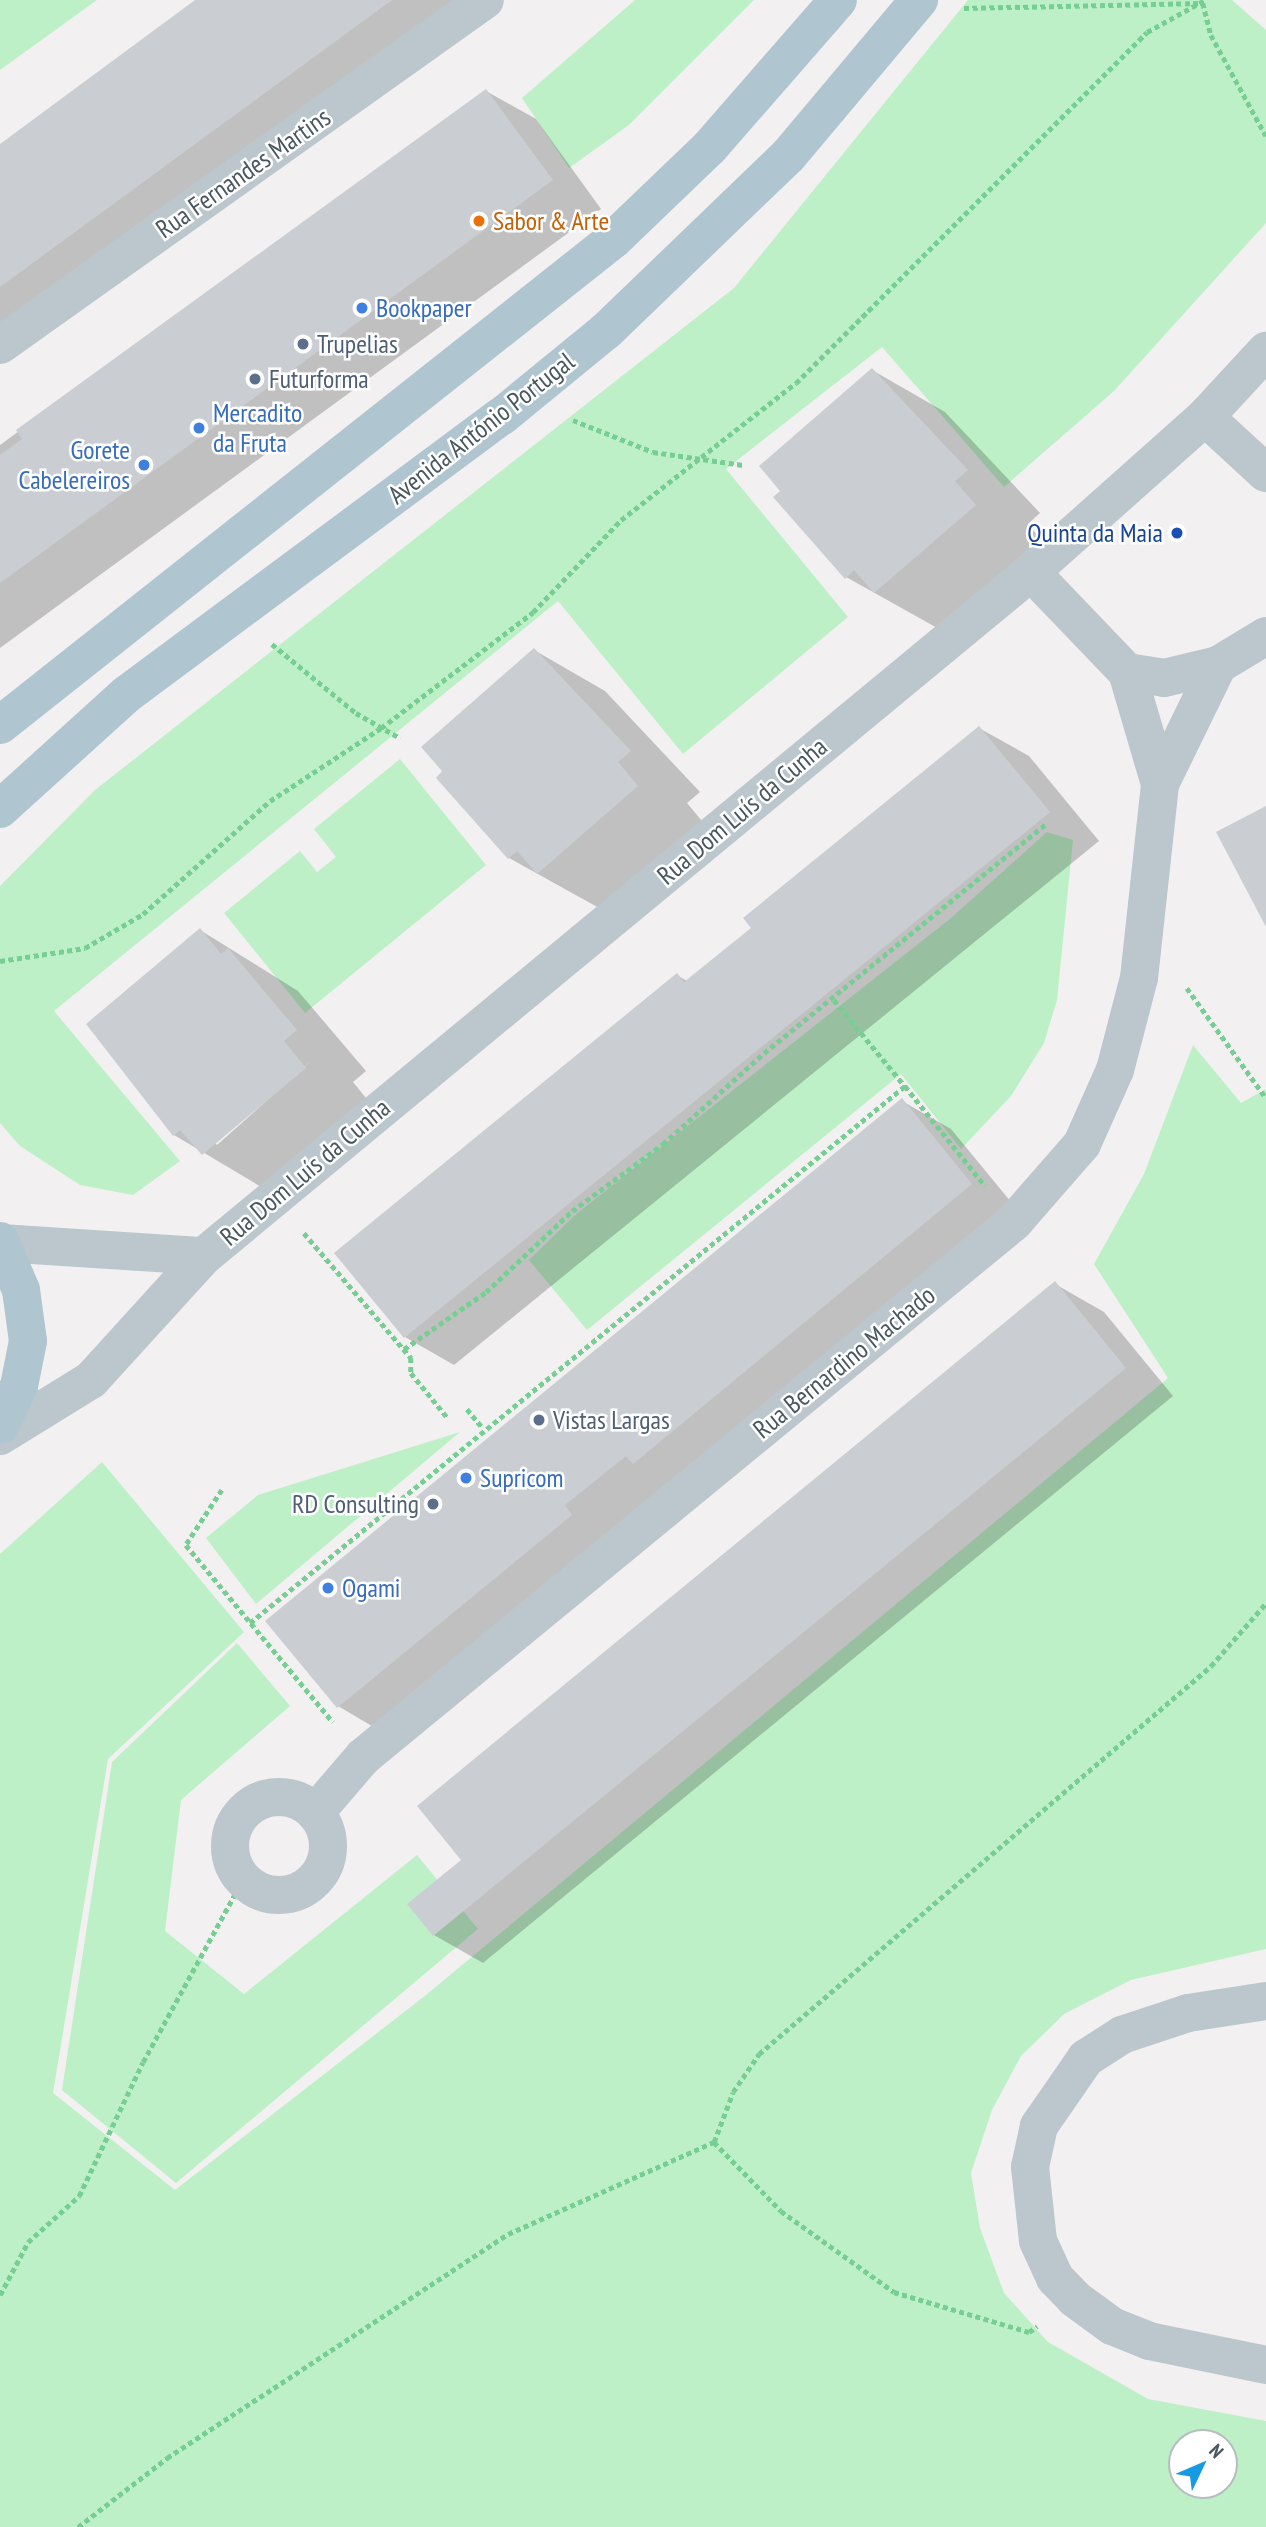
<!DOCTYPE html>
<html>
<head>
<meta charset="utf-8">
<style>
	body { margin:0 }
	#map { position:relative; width:1266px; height:2527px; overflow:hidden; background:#f2f0f0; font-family:"PT Sans Narrow",sans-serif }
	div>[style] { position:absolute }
	.green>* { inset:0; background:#bef0c8 }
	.shadow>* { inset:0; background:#0003 }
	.building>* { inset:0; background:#caced2 }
	.path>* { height:4.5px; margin-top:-2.25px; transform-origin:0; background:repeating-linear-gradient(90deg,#76ce92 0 5px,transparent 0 8.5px) }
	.street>* { height:38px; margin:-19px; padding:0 19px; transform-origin:19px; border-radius:19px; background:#bbc7cd }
	.street>.ring { margin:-19px; padding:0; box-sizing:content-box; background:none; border:38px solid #bbc7cd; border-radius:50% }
	.primary>* { height:38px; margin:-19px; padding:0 19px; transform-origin:19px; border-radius:19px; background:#afc5cf }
	.dots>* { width:19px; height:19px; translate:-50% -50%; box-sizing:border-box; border:4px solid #fff; border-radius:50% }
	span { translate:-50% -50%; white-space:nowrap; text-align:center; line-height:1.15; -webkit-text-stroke:5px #fff; paint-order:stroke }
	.street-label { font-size:26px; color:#48575e }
	.food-label { font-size:26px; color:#c56008 }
	.left { translate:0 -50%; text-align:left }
	.shop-label { font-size:26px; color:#366cbe }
	.right { translate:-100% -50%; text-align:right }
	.service-label { font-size:26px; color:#4e5e75 }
	.transit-label { font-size:26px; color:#164399 }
	.north { position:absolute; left:1168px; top:2429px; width:70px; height:70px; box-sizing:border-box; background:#fff; border:2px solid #b6bcbf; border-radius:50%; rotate:46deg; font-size:19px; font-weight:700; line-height:28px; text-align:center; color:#48575e }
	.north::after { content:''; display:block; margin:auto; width:24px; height:32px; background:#1899e4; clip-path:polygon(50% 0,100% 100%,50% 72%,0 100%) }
</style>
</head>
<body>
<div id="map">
	<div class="green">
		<i style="clip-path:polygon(0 0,97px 0,0 70px)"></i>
		<i style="clip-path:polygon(635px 0,754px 0,629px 125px,569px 168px,522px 98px)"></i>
		<i style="clip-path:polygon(968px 0,1232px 0,1266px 30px,1266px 223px,1114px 391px,1004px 487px,882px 347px,726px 469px,848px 617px,683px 754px,558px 601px,54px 1011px,180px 1161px,133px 1195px,80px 1185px,20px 1146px,0 1123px,0 886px,95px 790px,734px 288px)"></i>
		<i style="clip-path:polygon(400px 759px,486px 865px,305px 1013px,224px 913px,300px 851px,317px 872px,336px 857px,314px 829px)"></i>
		<i style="clip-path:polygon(1047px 832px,1073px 840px,1057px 1000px,1044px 1043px,1011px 1096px,961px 1149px,901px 1074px,587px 1330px,529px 1260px,575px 1215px,951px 918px)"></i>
		<i style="clip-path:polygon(evenodd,1193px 1045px,1241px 1103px,1266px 1089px,1266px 1949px,1131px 1980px,1064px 2014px,1021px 2056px,992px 2110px,971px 2173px,980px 2228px,1004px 2293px,1048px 2342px,1148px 2399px,1266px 2421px,1266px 2527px,0 2527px,0 1554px,102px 1462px,244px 1632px,108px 1759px,53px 2093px,175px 2190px,426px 1995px,1168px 1378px,1094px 1264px,1144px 1174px,1193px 1045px,1182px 2443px,1224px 2443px,1224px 2485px,1182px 2485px,1182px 2443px)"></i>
		<i style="clip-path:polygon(460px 1432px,256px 1604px,206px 1538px,258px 1495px)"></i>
		<i style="clip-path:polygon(237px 1643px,290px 1706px,181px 1800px,165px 1931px,244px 1994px,417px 1855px,478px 1929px,176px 2183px,62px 2090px,112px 1762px)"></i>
	</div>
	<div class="shadow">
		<i style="clip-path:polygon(199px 0,480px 0,0 352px,0 146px)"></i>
		<i style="clip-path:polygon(486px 91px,536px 119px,601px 209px,0 648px,0 445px)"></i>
		<i style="clip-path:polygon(872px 370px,945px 412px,1040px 513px,1028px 524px,1048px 548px,948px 634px,846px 577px)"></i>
		<i style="clip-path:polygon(534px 650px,605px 691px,700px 792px,687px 803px,707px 827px,608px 913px,509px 858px)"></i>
		<i style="clip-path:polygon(979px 728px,1029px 756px,1099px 841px,454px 1365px,405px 1337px,677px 975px,687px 981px,753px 928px)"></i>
		<i style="clip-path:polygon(evenodd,200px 930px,298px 991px,366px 1071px,353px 1082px,375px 1109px,273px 1194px,174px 1135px,200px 930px,311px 1061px,217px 1145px,214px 1142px,311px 1061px)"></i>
		<i style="clip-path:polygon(902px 1101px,951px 1129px,1020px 1213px,387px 1735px,338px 1706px)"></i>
		<i style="clip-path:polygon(1055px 1284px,1104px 1312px,1173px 1396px,483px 1963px,434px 1935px)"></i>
	</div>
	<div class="building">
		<i style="clip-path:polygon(195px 0,392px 0,0 287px,0 144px)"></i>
		<i style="clip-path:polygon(486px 89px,553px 180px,0 583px,0 455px,22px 439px,16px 430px)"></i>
		<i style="clip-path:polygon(872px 368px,968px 470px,955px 481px,976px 505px,874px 593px,854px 570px,845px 579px,773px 497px,780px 491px,759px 466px)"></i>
		<i style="clip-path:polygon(534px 648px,631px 751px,618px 762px,638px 786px,537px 874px,517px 851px,508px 859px,436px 778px,442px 771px,421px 747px)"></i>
		<i style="clip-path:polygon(979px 726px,1050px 812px,404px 1338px,334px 1253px,677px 973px,684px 982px,751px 928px,743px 918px)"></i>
		<i style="clip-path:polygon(1266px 806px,1266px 927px,1216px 832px)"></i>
		<i style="clip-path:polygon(200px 928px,221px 954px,228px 948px,297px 1030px,284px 1041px,306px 1068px,202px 1155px,180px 1130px,173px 1136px,86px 1024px)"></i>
		<i style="clip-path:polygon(902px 1098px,972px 1184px,633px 1464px,626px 1456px,565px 1505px,572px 1515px,337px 1708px,265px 1621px)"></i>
		<i style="clip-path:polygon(1055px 1281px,1126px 1368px,433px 1936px,407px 1904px,461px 1860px,417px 1806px)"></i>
	</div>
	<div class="path">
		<i style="left:964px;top:8px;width:239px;rotate:-1.2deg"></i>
		<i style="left:1203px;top:3px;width:33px;rotate:76deg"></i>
		<i style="left:1211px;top:35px;width:115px;rotate:61.4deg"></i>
		<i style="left:573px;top:420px;width:86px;rotate:21.8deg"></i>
		<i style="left:653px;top:452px;width:91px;rotate:8.2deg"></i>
		<i style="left:272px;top:644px;width:109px;rotate:39.4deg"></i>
		<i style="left:356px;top:713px;width:51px;rotate:29.6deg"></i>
		<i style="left:0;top:961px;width:86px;rotate:-8.7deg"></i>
		<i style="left:85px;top:948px;width:67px;rotate:-30.4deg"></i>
		<i style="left:143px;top:914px;width:170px;rotate:-41.7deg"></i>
		<i style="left:270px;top:801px;width:133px;rotate:-33.3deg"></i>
		<i style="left:381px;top:728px;width:191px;rotate:-37.3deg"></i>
		<i style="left:533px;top:612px;width:127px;rotate:-46.3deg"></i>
		<i style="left:621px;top:520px;width:222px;rotate:-38.1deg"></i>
		<i style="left:796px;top:383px;width:496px;rotate:-45deg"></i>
		<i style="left:1147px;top:32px;width:66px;rotate:-28.9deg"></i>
		<i style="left:1187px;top:988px;width:135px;rotate:54.3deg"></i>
		<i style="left:834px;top:1000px;width:112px;rotate:50.5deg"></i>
		<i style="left:304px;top:1233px;width:165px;rotate:49.4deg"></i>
		<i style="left:411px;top:1358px;width:15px;rotate:90deg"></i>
		<i style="left:411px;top:1373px;width:57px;rotate:50.7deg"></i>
		<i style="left:404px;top:1349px;width:100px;rotate:-34.8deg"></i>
		<i style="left:486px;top:1292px;width:118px;rotate:-43.3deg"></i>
		<i style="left:572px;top:1211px;width:113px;rotate:-36.4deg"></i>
		<i style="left:663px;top:1144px;width:136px;rotate:-42deg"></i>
		<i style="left:764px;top:1053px;width:362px;rotate:-39.1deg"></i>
		<i style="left:467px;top:1409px;width:23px;rotate:50deg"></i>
		<i style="left:222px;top:1490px;width:66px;rotate:123.2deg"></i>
		<i style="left:186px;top:1545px;width:230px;rotate:50.3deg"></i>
		<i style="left:250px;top:1623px;width:847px;rotate:-39.35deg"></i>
		<i style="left:905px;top:1086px;width:128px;rotate:51.3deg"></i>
		<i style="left:714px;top:2142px;width:53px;rotate:-69.2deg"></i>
		<i style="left:733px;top:2092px;width:46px;rotate:-55.6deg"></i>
		<i style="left:759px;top:2054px;width:596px;rotate:-40.64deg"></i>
		<i style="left:1211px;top:1666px;width:84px;rotate:-48.9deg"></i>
		<i style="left:0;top:2295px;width:60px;rotate:-62.2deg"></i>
		<i style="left:28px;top:2242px;width:69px;rotate:-42deg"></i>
		<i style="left:79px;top:2196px;width:148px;rotate:-64.5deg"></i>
		<i style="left:143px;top:2062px;width:209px;rotate:-61.3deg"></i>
		<i style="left:78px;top:2527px;width:113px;rotate:-37.8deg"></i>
		<i style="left:167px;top:2458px;width:408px;rotate:-33.3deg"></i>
		<i style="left:508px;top:2234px;width:226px;rotate:-24.1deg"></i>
		<i style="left:714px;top:2142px;width:96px;rotate:45.8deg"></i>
		<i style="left:781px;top:2211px;width:139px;rotate:35.6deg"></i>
		<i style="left:894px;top:2292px;width:141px;rotate:16.5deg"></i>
		<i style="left:1029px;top:2332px;width:10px;rotate:-37deg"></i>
	</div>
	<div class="street">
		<i style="left:0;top:345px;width:595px;rotate:-35.43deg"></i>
		<i style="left:1205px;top:417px;width:83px;rotate:42.6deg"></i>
		<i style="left:1031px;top:572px;width:139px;rotate:46.2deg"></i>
		<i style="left:1127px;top:672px;width:37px;rotate:9deg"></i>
		<i style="left:1164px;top:678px;width:56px;rotate:-13.5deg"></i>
		<i style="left:1218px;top:665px;width:56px;rotate:-31.1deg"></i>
		<i style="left:1127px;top:672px;width:117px;rotate:73.6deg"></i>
		<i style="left:1px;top:1243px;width:203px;rotate:3.7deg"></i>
		<i style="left:0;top:1436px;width:107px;rotate:-31.6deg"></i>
		<i style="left:91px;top:1380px;width:168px;rotate:-47.7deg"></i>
		<i style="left:204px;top:1256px;width:1073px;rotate:-39.59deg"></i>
		<i style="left:1031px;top:572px;width:233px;rotate:-41.7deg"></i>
		<i style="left:1205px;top:417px;width:90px;rotate:-47.3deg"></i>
		<i class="ring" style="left:230px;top:1797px;width:60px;height:60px"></i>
		<i style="left:315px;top:1813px;width:74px;rotate:-49.4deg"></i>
		<i style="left:363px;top:1757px;width:843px;rotate:-39.41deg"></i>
		<i style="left:1014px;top:1222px;width:103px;rotate:-48.9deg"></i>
		<i style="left:1082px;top:1144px;width:81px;rotate:-66deg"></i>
		<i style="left:1115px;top:1070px;width:95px;rotate:-75.4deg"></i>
		<i style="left:1139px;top:978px;width:195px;rotate:-83.8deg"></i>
		<i style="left:1160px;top:784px;width:132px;rotate:-64deg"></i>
		<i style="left:1266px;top:2001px;width:79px;rotate:171.3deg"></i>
		<i style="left:1188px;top:2013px;width:70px;rotate:161.6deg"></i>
		<i style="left:1122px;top:2035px;width:43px;rotate:147.4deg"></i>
		<i style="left:1086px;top:2058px;width:83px;rotate:124.7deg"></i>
		<i style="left:1039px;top:2126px;width:42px;rotate:102.4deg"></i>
		<i style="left:1030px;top:2167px;width:74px;rotate:83.8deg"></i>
		<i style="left:1038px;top:2241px;width:41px;rotate:65.3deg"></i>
		<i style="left:1055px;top:2278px;width:29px;rotate:46deg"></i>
		<i style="left:1075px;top:2299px;width:46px;rotate:36.1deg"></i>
		<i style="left:1112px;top:2326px;width:40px;rotate:22deg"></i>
		<i style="left:1149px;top:2341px;width:119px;rotate:11.6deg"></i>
	</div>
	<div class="primary">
		<i style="left:0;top:725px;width:783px;rotate:-38.36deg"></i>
		<i style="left:614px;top:239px;width:132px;rotate:-43.8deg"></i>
		<i style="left:709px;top:148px;width:196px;rotate:-48.9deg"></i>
		<i style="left:0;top:809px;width:171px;rotate:-42.2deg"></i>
		<i style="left:127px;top:694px;width:467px;rotate:-36.6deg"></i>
		<i style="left:502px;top:416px;width:134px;rotate:-39.3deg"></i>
		<i style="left:606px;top:331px;width:252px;rotate:-43.9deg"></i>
		<i style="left:788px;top:156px;width:204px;rotate:-50deg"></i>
		<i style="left:0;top:1241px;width:53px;rotate:66.8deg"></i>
		<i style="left:21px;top:1290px;width:51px;rotate:82.2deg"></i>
		<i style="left:28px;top:1341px;width:46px;rotate:101.3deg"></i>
		<i style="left:19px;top:1386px;width:43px;rotate:116deg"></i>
	</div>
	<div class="dots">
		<i style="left:479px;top:221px;background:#e8710a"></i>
		<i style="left:362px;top:308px;background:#3f7fe0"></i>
		<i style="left:303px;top:344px;background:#5c6f8a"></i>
		<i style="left:255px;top:379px;background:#5c6f8a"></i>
		<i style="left:199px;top:428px;background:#3f7fe0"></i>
		<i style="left:144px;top:465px;background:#3f7fe0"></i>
		<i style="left:1177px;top:533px;background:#1a4fb4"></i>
		<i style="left:539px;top:1420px;background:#5c6f8a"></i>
		<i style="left:466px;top:1478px;background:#3f7fe0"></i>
		<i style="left:433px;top:1504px;background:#5c6f8a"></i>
		<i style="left:328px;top:1588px;background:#3f7fe0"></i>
	</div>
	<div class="street-label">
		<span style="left:243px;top:173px;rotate:-35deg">Rua Fernandes Martins</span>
		<span style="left:481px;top:428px;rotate:-38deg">Avenida António Portugal</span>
		<span style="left:742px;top:811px;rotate:-40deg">Rua Dom Luís da Cunha</span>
		<span style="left:305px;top:1172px;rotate:-40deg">Rua Dom Luís da Cunha</span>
		<span style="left:844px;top:1362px;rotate:-39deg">Rua Bernardino Machado</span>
	</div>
	<div class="food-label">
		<span class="left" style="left:493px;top:221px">Sabor &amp; Arte</span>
	</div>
	<div class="shop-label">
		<span class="left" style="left:376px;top:308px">Bookpaper</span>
		<span class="left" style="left:213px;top:428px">Mercadito<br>da Fruta</span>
		<span class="right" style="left:130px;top:465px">Gorete<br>Cabelereiros</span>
		<span class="left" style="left:480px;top:1478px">Supricom</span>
		<span class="left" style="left:342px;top:1588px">Ogami</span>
	</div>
	<div class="service-label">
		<span class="left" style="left:317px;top:344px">Trupelias</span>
		<span class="left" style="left:269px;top:379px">Futurforma</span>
		<span class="left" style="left:553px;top:1420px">Vistas Largas</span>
		<span class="right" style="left:419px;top:1504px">RD Consulting</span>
	</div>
	<div class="transit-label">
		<span class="right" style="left:1163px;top:533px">Quinta da Maia</span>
	</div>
	<div class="north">N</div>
</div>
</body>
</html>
